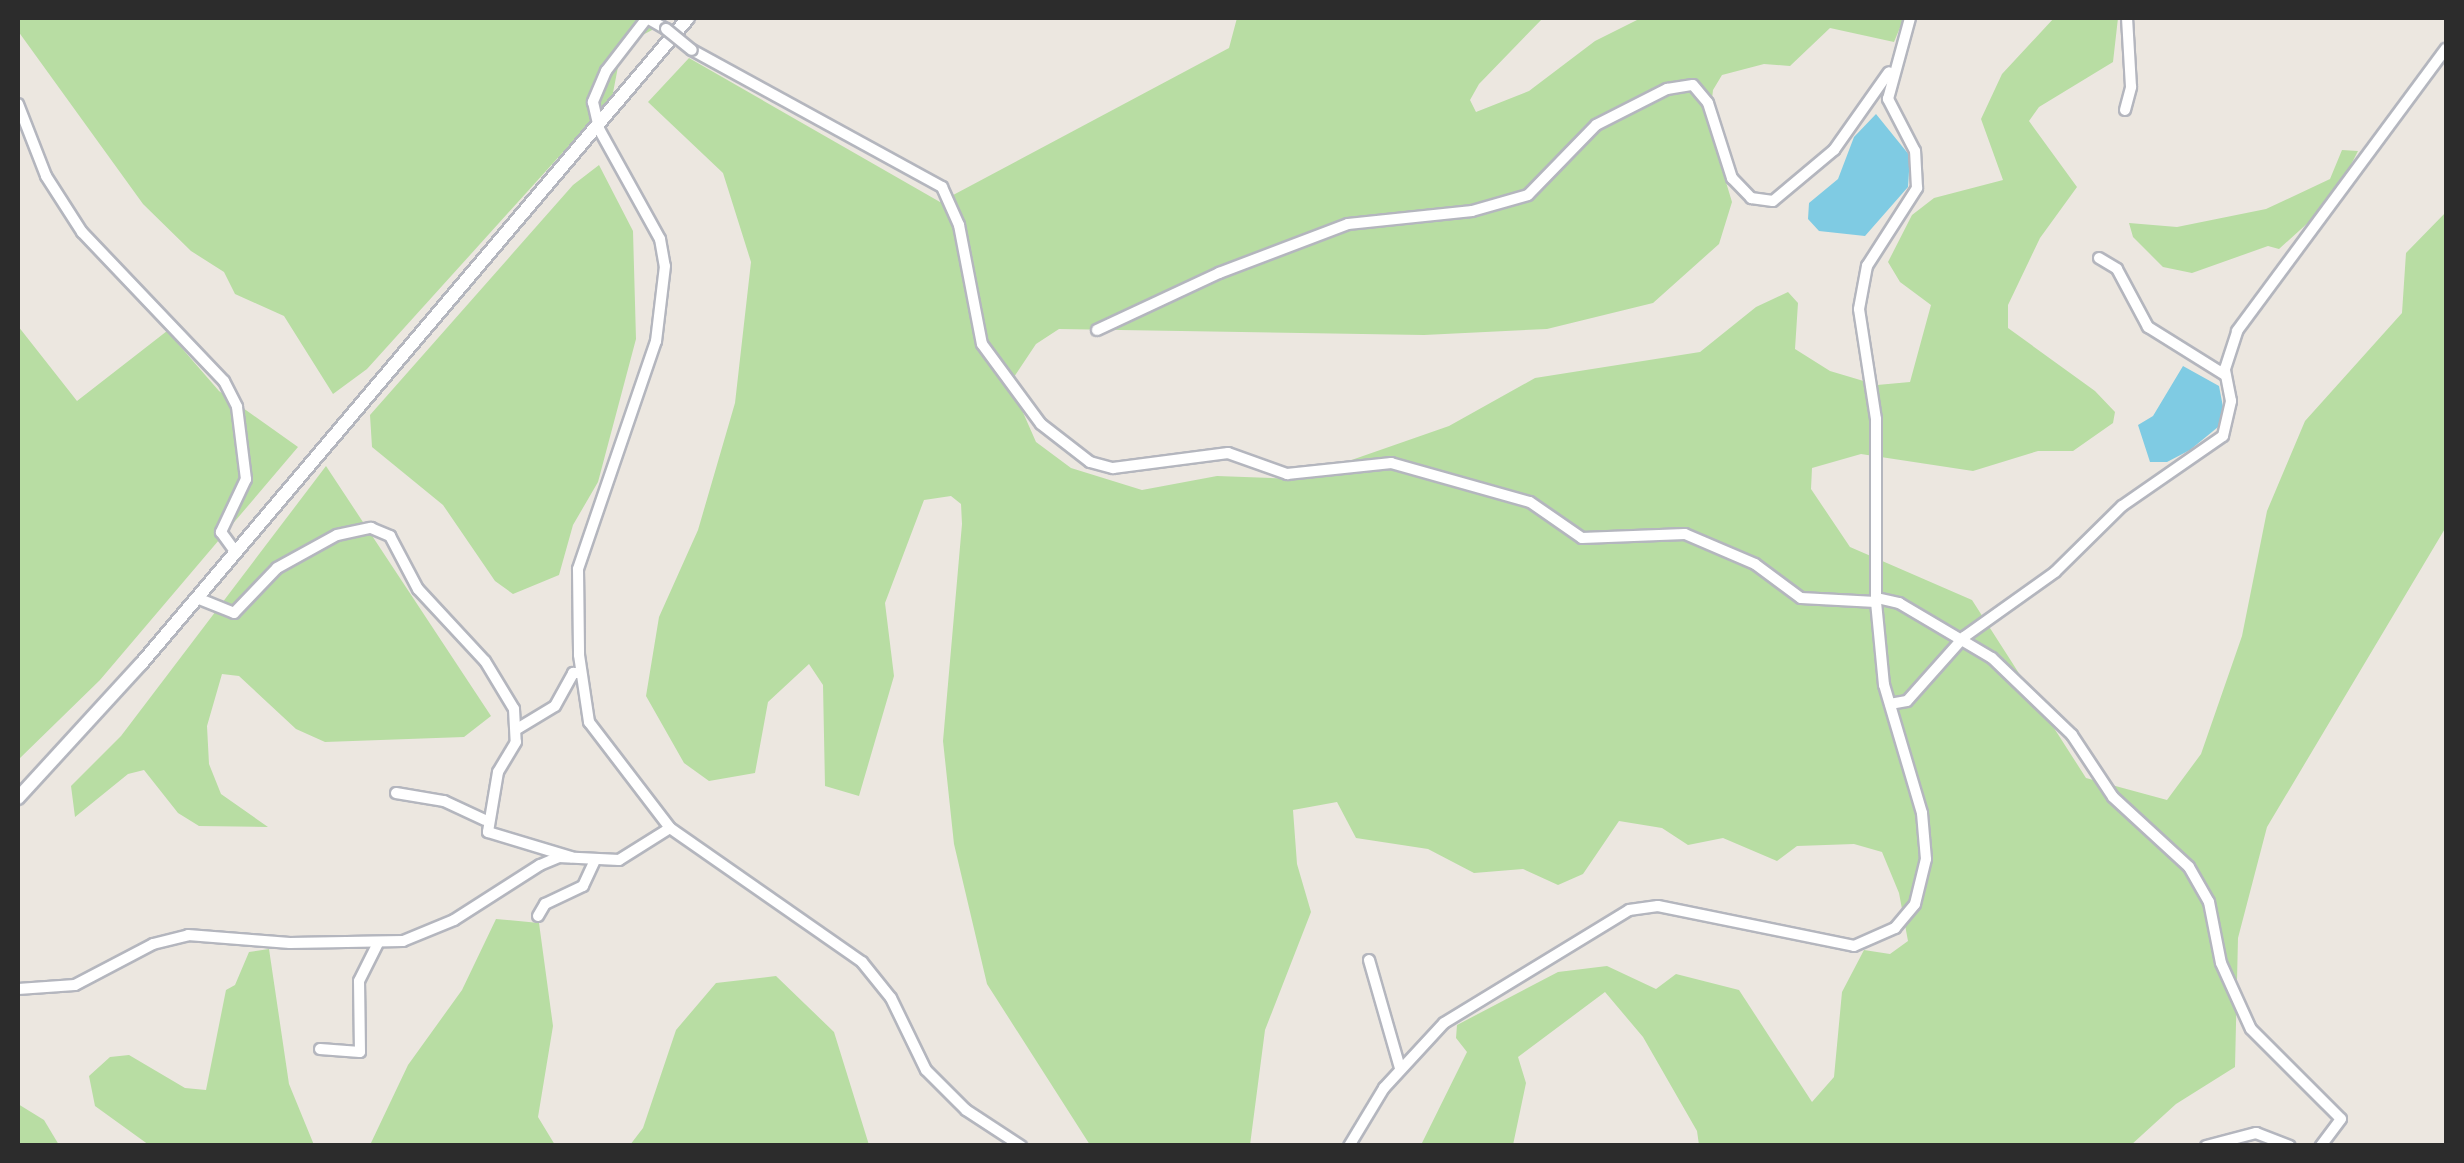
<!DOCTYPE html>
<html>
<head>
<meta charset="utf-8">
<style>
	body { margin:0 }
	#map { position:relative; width:2464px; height:1163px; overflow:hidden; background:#ece7e0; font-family:Montserrat,sans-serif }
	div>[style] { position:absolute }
	.green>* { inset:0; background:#b8dda3 }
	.water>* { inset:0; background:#7fcbe3 }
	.roads { filter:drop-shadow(2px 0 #b4b6be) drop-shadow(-2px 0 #b4b6be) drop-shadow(0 2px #b4b6be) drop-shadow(0 -2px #b4b6be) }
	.minor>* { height:10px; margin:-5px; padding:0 5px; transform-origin:5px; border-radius:5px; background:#fff }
	.tertiary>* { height:12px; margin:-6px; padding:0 6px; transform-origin:6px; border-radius:6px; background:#fff }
	.bridges { filter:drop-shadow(2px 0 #b4b6be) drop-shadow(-2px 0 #b4b6be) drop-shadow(0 2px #b4b6be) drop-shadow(0 -2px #b4b6be) }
	.minor-bridge>* { height:10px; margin:-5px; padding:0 5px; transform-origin:5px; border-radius:5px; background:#fff }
	span { translate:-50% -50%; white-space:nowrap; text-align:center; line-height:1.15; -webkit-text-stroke:8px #fff; paint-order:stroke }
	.frame { position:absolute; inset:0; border:20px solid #2c2c2c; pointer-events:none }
</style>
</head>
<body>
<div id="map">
	<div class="green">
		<i style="clip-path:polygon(18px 18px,656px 18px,652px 30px,622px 46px,612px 98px,367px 369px,333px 394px,284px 316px,235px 294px,224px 272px,191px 251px,143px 204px,18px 31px)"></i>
		<i style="clip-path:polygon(1237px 18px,1543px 18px,1479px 84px,1470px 100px,1476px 112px,1529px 91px,1595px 41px,1641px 18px,1904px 18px,1894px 42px,1830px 28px,1790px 66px,1764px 64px,1722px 75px,1713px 90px,1709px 126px,1732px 202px,1719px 244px,1653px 303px,1547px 329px,1424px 335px,1059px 329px,1036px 344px,1010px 383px,1036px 442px,1071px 468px,1142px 490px,1217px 476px,1297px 479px,1449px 426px,1535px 378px,1700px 352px,1756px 307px,1788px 292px,1798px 303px,1795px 349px,1830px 371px,1877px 385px,1910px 382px,1931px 305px,1900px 282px,1888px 262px,1912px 215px,1934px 198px,2003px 180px,1981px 119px,2002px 74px,2054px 18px,2118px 18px,2113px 62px,2039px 107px,2029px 121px,2077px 187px,2040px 238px,2008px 305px,2008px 328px,2095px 391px,2115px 412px,2113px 423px,2073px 451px,2038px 451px,1973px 471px,1861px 454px,1812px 468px,1811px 489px,1850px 547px,1972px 600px,2086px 778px,2167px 800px,2201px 754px,2242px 636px,2267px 511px,2305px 421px,2402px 313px,2406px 253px,2446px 212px,2446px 527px,2267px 827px,2238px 938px,2235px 1067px,2176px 1104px,2131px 1145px,1699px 1145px,1697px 1131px,1643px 1037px,1605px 992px,1518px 1057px,1526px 1083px,1513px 1145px,1421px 1145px,1467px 1052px,1456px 1038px,1457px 1025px,1558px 972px,1607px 966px,1656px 989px,1676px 974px,1739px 990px,1812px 1102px,1834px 1077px,1842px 992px,1864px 950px,1890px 954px,1908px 941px,1899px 893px,1882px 852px,1854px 844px,1797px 846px,1777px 861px,1723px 838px,1688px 845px,1662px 828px,1619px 821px,1583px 874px,1558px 885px,1523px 869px,1474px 873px,1428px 849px,1356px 838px,1337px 802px,1293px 810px,1297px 864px,1311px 912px,1265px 1030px,1250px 1145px,1090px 1145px,987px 984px,954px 844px,943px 741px,962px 524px,961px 504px,951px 496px,924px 500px,885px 603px,894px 676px,859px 796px,825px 786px,823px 685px,809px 664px,768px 702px,755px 773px,709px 781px,684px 763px,646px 696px,659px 617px,698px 530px,735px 403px,751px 262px,723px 173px,648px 102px,689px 58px,940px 202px,1229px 48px)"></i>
		<i style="clip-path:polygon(2342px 150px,2358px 151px,2333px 200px,2279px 249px,2268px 246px,2192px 273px,2163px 267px,2133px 237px,2129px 223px,2177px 227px,2266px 209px,2330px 179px)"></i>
		<i style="clip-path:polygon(599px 165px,633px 231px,636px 339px,598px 482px,573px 525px,559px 575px,513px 594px,495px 581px,443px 505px,372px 447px,370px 415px,573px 185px)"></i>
		<i style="clip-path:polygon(18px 326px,77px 401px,167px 331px,219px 391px,298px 447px,100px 680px,18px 760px)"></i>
		<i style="clip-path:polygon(326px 466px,491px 716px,464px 737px,325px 742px,296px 729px,239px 676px,222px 674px,207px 726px,209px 764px,221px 794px,268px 827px,199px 826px,178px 813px,144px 770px,128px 774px,75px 817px,71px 786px,121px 736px)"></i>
		<i style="clip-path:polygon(496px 919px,539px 923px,553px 1026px,538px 1117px,555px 1145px,370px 1145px,408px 1065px,462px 990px)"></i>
		<i style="clip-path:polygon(269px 949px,289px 1084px,314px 1145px,149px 1145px,95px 1106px,89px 1076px,110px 1057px,129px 1055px,185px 1088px,206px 1090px,226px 990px,235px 985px,249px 952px)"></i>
		<i style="clip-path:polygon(776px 976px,834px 1032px,869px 1145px,630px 1145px,643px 1128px,676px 1030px,716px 983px)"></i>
		<i style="clip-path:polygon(18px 1104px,44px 1120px,59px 1145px,18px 1145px)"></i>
	</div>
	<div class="water">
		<i style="clip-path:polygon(1876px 114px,1910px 156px,1908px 187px,1865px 236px,1819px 231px,1808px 219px,1809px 203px,1838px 179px,1854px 137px)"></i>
		<i style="clip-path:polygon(2183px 366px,2219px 386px,2224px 412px,2218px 427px,2190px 450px,2167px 462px,2150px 462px,2138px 425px,2153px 416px)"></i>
	</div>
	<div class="roads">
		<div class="minor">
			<i style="left:666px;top:29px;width:22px;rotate:-150deg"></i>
			<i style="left:647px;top:18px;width:67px;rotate:127.7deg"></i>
			<i style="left:606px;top:71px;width:34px;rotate:113deg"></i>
			<i style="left:593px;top:102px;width:28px;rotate:77deg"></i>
			<i style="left:599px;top:129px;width:126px;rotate:61deg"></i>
			<i style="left:660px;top:239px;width:27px;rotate:80deg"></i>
			<i style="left:665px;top:266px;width:76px;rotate:96.8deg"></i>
			<i style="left:656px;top:341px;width:241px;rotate:108.9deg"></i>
			<i style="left:578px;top:569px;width:86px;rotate:89.3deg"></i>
			<i style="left:579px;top:655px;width:68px;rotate:81.5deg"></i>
			<i style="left:589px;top:722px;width:133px;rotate:52.6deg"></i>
			<i style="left:670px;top:828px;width:234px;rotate:34.9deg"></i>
			<i style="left:862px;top:962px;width:46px;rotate:51.1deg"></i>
			<i style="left:891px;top:998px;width:80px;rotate:64.1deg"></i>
			<i style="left:926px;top:1070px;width:57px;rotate:45deg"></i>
			<i style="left:966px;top:1110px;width:66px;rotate:33.2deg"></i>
			<i style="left:692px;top:50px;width:285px;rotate:28.7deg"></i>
			<i style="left:942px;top:187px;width:42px;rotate:65.9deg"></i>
			<i style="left:959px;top:225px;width:121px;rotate:79.1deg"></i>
			<i style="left:982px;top:344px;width:99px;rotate:53.6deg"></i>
			<i style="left:1041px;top:424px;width:62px;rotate:37.8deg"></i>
			<i style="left:1090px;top:462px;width:24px;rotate:15deg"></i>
			<i style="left:1113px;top:468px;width:116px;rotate:-7.4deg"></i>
			<i style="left:1228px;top:453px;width:63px;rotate:19.6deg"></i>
			<i style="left:1287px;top:474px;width:105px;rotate:-6deg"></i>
			<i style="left:1391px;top:463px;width:144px;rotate:15.7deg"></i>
			<i style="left:1530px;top:502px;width:63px;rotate:34.7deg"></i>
			<i style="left:1582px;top:538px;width:103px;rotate:-2.2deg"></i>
			<i style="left:1685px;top:534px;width:76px;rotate:23.2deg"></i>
			<i style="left:1755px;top:564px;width:57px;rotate:36.5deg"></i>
			<i style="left:1801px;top:598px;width:75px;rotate:3.1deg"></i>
			<i style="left:18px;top:104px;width:77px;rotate:68.7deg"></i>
			<i style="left:46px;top:176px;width:67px;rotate:57.3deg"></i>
			<i style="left:82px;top:232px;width:206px;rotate:46.4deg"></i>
			<i style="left:224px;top:381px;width:29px;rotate:63deg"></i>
			<i style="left:237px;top:407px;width:73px;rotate:82.9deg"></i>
			<i style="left:246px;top:479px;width:59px;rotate:115.3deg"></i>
			<i style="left:221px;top:532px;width:22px;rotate:54deg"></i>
			<i style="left:2125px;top:110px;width:24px;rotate:-75deg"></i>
			<i style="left:2131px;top:87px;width:69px;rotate:-93.3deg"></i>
			<i style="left:2099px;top:258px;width:21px;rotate:31deg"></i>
			<i style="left:2117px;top:269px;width:66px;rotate:61.9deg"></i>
			<i style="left:2148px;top:327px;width:91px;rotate:31.9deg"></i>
			<i style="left:1097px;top:330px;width:135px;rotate:-25deg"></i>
			<i style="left:1219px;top:273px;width:138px;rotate:-20.8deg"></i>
			<i style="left:1348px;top:224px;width:125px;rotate:-6deg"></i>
			<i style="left:1472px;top:211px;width:58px;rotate:-15.9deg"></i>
			<i style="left:1528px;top:195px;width:98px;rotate:-45.8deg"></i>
			<i style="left:1596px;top:125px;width:80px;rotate:-26.9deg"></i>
			<i style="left:1667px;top:89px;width:26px;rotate:-9deg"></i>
			<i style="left:1693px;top:85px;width:23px;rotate:50deg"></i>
			<i style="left:1708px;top:103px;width:79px;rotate:72.3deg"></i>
			<i style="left:1732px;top:178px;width:28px;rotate:46deg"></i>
			<i style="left:1751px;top:198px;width:22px;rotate:8deg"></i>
			<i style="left:1773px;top:201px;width:80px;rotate:-39.9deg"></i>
			<i style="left:1834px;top:150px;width:95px;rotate:-54.8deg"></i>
			<i style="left:197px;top:598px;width:40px;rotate:22deg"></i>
			<i style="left:234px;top:613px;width:62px;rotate:-46.3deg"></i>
			<i style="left:277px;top:568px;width:68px;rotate:-28.8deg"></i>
			<i style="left:337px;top:535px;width:35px;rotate:-12deg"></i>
			<i style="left:371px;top:528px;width:21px;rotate:23deg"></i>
			<i style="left:390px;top:536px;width:60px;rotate:62.2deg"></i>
			<i style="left:418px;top:589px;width:98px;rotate:47.1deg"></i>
			<i style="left:485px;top:661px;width:56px;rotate:58.9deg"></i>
			<i style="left:514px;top:709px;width:33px;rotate:87deg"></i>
			<i style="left:516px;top:742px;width:35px;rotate:121deg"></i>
			<i style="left:498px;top:772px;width:61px;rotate:99.5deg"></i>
			<i style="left:488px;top:832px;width:87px;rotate:16.8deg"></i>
			<i style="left:1877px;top:598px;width:23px;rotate:13deg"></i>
			<i style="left:1899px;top:603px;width:108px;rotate:30.6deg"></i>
			<i style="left:1992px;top:658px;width:111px;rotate:43.9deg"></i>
			<i style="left:2072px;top:735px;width:74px;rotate:56.5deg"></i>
			<i style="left:2113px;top:797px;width:103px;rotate:42.6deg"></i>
			<i style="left:2189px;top:867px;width:40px;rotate:60.3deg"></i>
			<i style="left:2209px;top:902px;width:62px;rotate:78.9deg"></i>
			<i style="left:2221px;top:963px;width:72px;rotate:65.6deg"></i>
			<i style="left:2251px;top:1029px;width:127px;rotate:45deg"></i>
			<i style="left:2341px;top:1119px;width:34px;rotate:127deg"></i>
			<i style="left:1890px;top:704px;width:17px;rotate:-10deg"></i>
			<i style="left:1907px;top:701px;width:86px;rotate:-48.3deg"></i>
			<i style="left:1964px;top:637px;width:112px;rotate:-35.5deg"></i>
			<i style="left:2055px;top:572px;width:94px;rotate:-44.6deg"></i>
			<i style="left:2122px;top:506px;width:123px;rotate:-34.7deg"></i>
			<i style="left:2223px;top:436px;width:36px;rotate:-77deg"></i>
			<i style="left:2231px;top:401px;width:33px;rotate:-101deg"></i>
			<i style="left:2225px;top:369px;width:40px;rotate:-72deg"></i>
			<i style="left:2237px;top:331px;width:351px;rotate:-53.5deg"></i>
			<i style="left:517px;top:729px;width:44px;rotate:-31.2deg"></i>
			<i style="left:555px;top:706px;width:38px;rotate:-61deg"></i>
			<i style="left:573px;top:673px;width:8px"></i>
			<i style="left:396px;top:793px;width:49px;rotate:9.5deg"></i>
			<i style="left:444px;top:801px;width:45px;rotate:24.9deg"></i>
			<i style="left:538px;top:916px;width:14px;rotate:-60deg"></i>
			<i style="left:545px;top:904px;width:42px;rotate:-25.3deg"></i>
			<i style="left:583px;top:886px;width:29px;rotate:-65deg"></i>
			<i style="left:1369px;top:960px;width:112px;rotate:74deg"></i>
			<i style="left:18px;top:989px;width:57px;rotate:-4deg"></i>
			<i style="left:75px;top:985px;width:88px;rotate:-27.7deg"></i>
			<i style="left:153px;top:944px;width:36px;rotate:-14deg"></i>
			<i style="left:188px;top:935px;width:102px;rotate:4.5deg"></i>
			<i style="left:290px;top:943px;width:113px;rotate:-1deg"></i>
			<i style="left:403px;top:941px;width:55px;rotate:-22.4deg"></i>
			<i style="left:454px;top:920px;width:102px;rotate:-32.6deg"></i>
			<i style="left:540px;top:865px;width:21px;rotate:-23deg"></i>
			<i style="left:559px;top:857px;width:60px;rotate:2.9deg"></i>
			<i style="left:619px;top:860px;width:60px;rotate:-32.1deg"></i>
			<i style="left:320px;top:1049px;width:40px;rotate:4.3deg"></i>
			<i style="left:360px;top:1052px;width:71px;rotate:-90.8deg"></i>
			<i style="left:359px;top:981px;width:42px;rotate:-63.4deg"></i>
			<i style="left:1349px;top:1146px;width:68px;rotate:-58.9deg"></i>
			<i style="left:1384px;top:1088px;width:88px;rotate:-47.3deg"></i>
			<i style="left:1444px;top:1023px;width:217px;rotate:-31.4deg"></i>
			<i style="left:1629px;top:910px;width:29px;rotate:-8deg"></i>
			<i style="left:1658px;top:906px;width:200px;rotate:11.5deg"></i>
			<i style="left:1854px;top:946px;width:45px;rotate:-23.7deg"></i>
			<i style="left:1895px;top:928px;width:31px;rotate:-50deg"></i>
			<i style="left:1915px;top:904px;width:46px;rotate:-76.3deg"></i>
			<i style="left:1926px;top:859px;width:46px;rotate:-95deg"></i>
			<i style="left:1922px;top:813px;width:134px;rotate:-106.5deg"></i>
			<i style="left:1884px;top:685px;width:83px;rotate:-95.5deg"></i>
			<i style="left:1876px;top:602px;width:183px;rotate:-90deg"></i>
			<i style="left:1876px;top:419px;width:111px;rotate:-98.8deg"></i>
			<i style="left:1859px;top:309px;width:44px;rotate:-79.5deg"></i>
			<i style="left:1867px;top:266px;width:93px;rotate:-57.3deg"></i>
			<i style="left:1917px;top:188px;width:37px;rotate:-93deg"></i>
			<i style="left:1915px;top:151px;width:59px;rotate:-117.4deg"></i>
			<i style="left:1888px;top:99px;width:84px;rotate:-74.8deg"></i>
			<i style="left:2206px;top:1146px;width:52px;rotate:-14.6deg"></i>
			<i style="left:2256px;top:1133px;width:36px;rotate:21deg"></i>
		</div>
		<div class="tertiary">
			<i style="left:18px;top:798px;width:182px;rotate:-47.5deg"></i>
			<i style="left:141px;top:664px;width:846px;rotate:-49.74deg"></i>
		</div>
	</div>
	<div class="bridges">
		<div class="minor-bridge">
			<i style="left:666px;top:29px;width:33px;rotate:39deg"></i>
		</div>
	</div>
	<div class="frame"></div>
</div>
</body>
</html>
